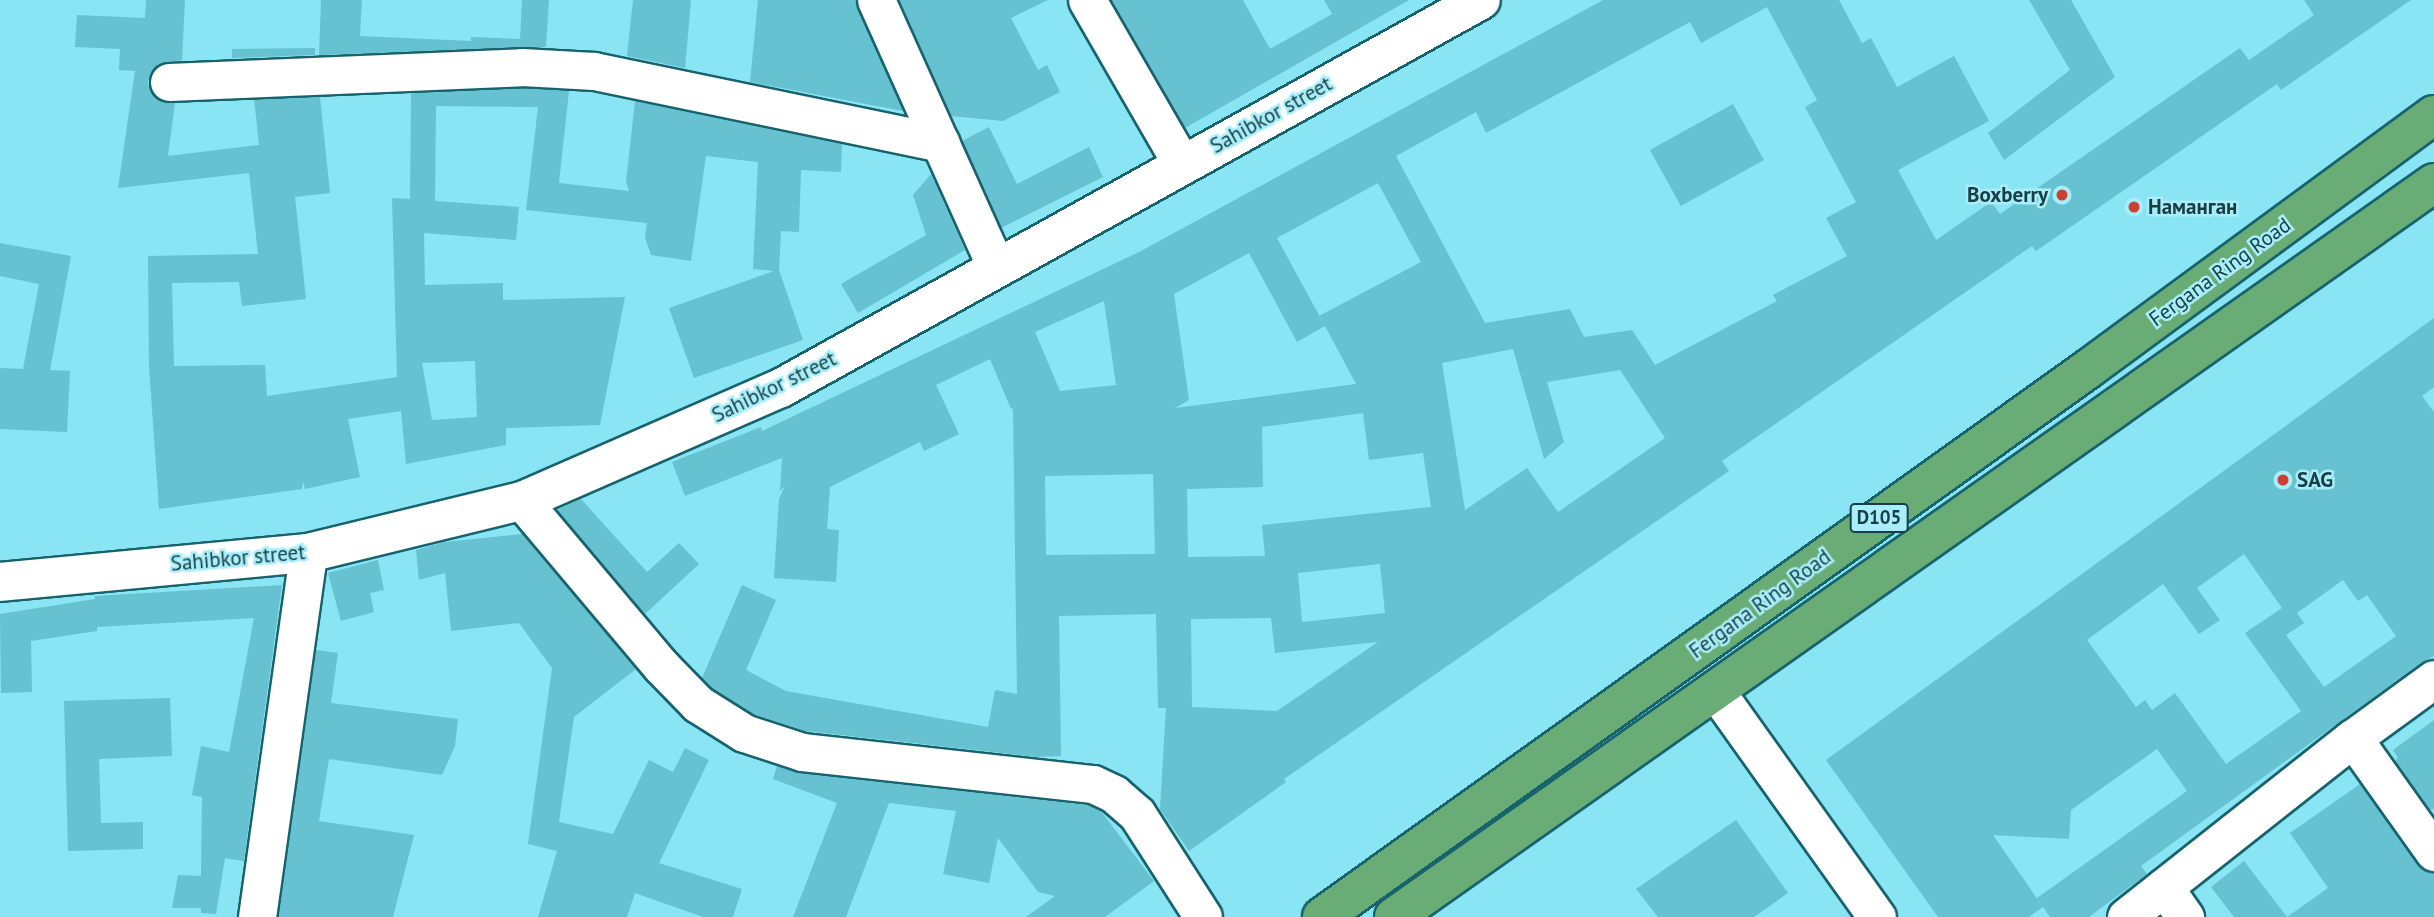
<!DOCTYPE html>
<html>
<head>
<meta charset="utf-8">
<style>
	body { margin:0 }
	#map { position:relative; width:2434px; height:917px; overflow:hidden; background:#89e4f3; font-family:"PT Sans",sans-serif }
	div>[style] { position:absolute }
	.building>* { inset:0; background:#66c1d0; transform-origin:0 0 }
	.roads { filter:drop-shadow(2px 0 #17636d) drop-shadow(-2px 0 #17636d) drop-shadow(0 2px #17636d) drop-shadow(0 -2px #17636d) }
	.street>* { height:37px; margin:-18.5px; padding:0 18.5px; transform-origin:18.5px; border-radius:18.5px; background:#fff }
	.secondary>* { height:38px; margin:-19px; padding:0 19px; transform-origin:19px; border-radius:19px; background:#fff }
	.highway>* { height:38px; margin:-19px; padding:0 19px; transform-origin:19px; border-radius:19px; background:#6aac76 }
	.dots>* { width:19px; height:19px; translate:-50% -50%; box-sizing:border-box; border:4px solid #a8eefa; border-radius:50% }
	span { translate:-50% -50%; white-space:nowrap; text-align:center; line-height:1.15; -webkit-text-stroke:5px #a8eefa; paint-order:stroke }
	.shield-label span { padding:2px 5px; background:#a8eefa; border:2px solid; border-radius:5px; -webkit-text-stroke-width:0 }
	.shield-label { font-size:19px; color:#173e44; font-weight:700 }
	.street-label { font-size:21px; color:#173e44 }
	.poi-label { font-size:21px; color:#173e44; font-weight:700 }
	.right { translate:-100% -50%; text-align:right }
	.left { translate:0 -50%; text-align:left }
</style>
</head>
<body>
<div id="map">
	<div class="building">
		<i style="clip-path:polygon(evenodd,146px 0,185px 0,182px 60px,158px 64px,151px 72px,148px 82px,151px 93px,159px 100px,175px 103px,168px 156px,259px 145px,254px 99px,320px 97px,330px 193px,295px 197px,306px 299px,242px 306px,239px 282px,172px 283px,174px 366px,265px 365px,267px 396px,397px 377px,392px 198px,410px 199px,411px 93px,522px 88px,569px 91px,559px 183px,629px 191px,626px 182px,635px 101px,842px 144px,841px 172px,801px 170px,799px 232px,781px 231px,779px 270px,803px 340px,694px 378px,669px 308px,774px 271px,753px 269px,758px 162px,706px 156px,691px 261px,651px 255px,645px 238px,647px 223px,526px 210px,538px 107px,436px 106px,435px 201px,519px 207px,516px 240px,424px 233px,425px 285px,503px 283px,503px 300px,625px 297px,600px 425px,506px 428px,506px 445px,406px 464px,401px 411px,348px 419px,360px 477px,305px 489px,303px 481px,302px 489px,159px 509px,149px 366px,148px 256px,258px 254px,249px 173px,118px 188px,135px 71px,119px 70px,120px 49px,75px 47px,77px 15px,145px 18px,146px 0,475px 361px,477px 417px,432px 420px,422px 363px,475px 361px)"></i>
		<i style="clip-path:polygon(321px 0,362px 0,360px 36px,471px 41px,471px 37px,520px 39px,522px 0,549px 0,546px 47px,319px 55px)"></i>
		<i style="clip-path:polygon(633px 0,691px 0,685px 68px,627px 56px)"></i>
		<i style="clip-path:polygon(758px 0,855px 0,903px 111px,750px 82px)"></i>
		<i style="clip-path:polygon(899px 0,1048px 0,1011px 18px,1038px 70px,1047px 65px,1060px 92px,1003px 121px,951px 116px)"></i>
		<i style="clip-path:polygon(1111px 0,1243px 0,1270px 49px,1332px 14px,1324px 0,1409px 0,1185px 128px)"></i>
		<i style="clip-path:polygon(evenodd,1603px 0,1839px 0,1862px 43px,1871px 38px,1897px 87px,1954px 56px,1989px 121px,1898px 170px,1936px 240px,1991px 202px,2000px 214px,2240px 48px,2249px 60px,2314px 15px,2304px 0,2411px 0,2281px 90px,2277px 84px,2036px 251px,2032px 246px,1722px 461px,1729px 471px,1284px 779px,1286px 782px,1189px 851px,1160px 809px,1166px 708px,1158px 708px,1156px 614px,1059px 616px,1061px 756px,1037px 757px,806px 731px,753px 714px,711px 688px,702px 678px,742px 585px,776px 600px,746px 670px,786px 691px,988px 727px,995px 690px,1017px 694px,1013px 408px,1011px 409px,990px 359px,936px 385px,959px 434px,924px 451px,920px 442px,830px 487px,827px 529px,839px 530px,836px 582px,774px 578px,779px 499px,785px 486px,780px 491px,782px 458px,685px 496px,672px 462px,761px 427px,762px 431px,1139px 252px,1603px 0,1767px 7px,1817px 100px,1805px 107px,1856px 202px,1826px 218px,1847px 256px,1773px 295px,1777px 301px,1655px 365px,1632px 330px,1584px 337px,1570px 309px,1485px 323px,1396px 156px,1476px 112px,1486px 133px,1690px 22px,1701px 43px,1767px 7px,1603px 0,1378px 183px,1421px 262px,1319px 316px,1325px 326px,1277px 238px,1378px 183px,1603px 0,1249px 253px,1297px 342px,1325px 326px,1356px 384px,1175px 408px,1189px 400px,1174px 294px,1249px 253px,1603px 0,1104px 301px,1116px 385px,1060px 391px,1035px 332px,1104px 301px,1603px 0,1513px 349px,1544px 459px,1564px 442px,1547px 382px,1620px 370px,1665px 438px,1558px 512px,1527px 468px,1465px 510px,1442px 363px,1513px 349px,1603px 0,1363px 413px,1369px 460px,1423px 453px,1431px 507px,1262px 525px,1265px 556px,1188px 557px,1187px 489px,1263px 487px,1262px 427px,1363px 413px,1603px 0,1153px 474px,1155px 554px,1046px 555px,1045px 476px,1153px 474px,1603px 0,1380px 564px,1385px 613px,1302px 622px,1298px 573px,1380px 564px,1603px 0,1271px 618px,1275px 653px,1378px 642px,1277px 711px,1192px 707px,1191px 619px,1271px 618px)"></i>
		<i style="clip-path:polygon(2029px 0,2071px 0,2115px 77px,2004px 160px,1988px 133px,2070px 70px)"></i>
		<i style="clip-path:polygon(315px 48px,315px 55px,232px 58px,232px 49px)"></i>
		<i style="left:1733px;top:104px;width:64px;height:95px;rotate:61deg"></i>
		<i style="clip-path:polygon(989px 127px,1017px 184px,1089px 147px,1103px 177px,1001px 228px,962px 141px)"></i>
		<i style="clip-path:polygon(931px 174px,965px 250px,858px 313px,841px 284px,926px 235px,913px 195px)"></i>
		<i style="clip-path:polygon(0 243px,71px 256px,50px 370px,70px 371px,67px 432px,0 429px,0 368px,23px 369px,39px 284px,0 276px)"></i>
		<i style="clip-path:polygon(evenodd,2434px 318px,2434px 387px,2422px 396px,2434px 412px,2434px 656px,2422px 662px,2141px 866px,2147px 874px,2089px 917px,2050px 917px,2037px 898px,2187px 791px,2157px 749px,2071px 810px,2069px 839px,1993px 835px,2043px 907px,2029px 917px,1938px 917px,1826px 760px,2434px 318px,2244px 554px,2282px 608px,2245px 633px,2301px 711px,2226px 764px,2175px 693px,2152px 710px,2145px 700px,2136px 707px,2087px 640px,2163px 584px,2199px 634px,2220px 620px,2197px 588px,2244px 554px,2434px 318px,2343px 580px,2358px 601px,2367px 595px,2396px 636px,2324px 687px,2286px 635px,2304px 623px,2297px 613px,2343px 580px)"></i>
		<i style="clip-path:polygon(581px 499px,647px 572px,679px 543px,699px 564px,645px 614px,557px 510px)"></i>
		<i style="clip-path:polygon(522px 534px,636px 669px,574px 717px,559px 822px,613px 834px,649px 760px,673px 772px,685px 748px,709px 760px,659px 863px,742px 889px,733px 917px,703px 917px,635px 893px,627px 917px,538px 917px,557px 851px,528px 844px,552px 668px,519px 623px,451px 631px,445px 573px,419px 580px,416px 550px,445px 542px)"></i>
		<i style="clip-path:polygon(378px 560px,384px 590px,370px 593px,374px 612px,341px 621px,328px 573px)"></i>
		<i style="clip-path:polygon(282px 585px,244px 861px,225px 858px,216px 914px,201px 913px,201px 908px,172px 908px,178px 875px,201px 876px,202px 797px,192px 795px,201px 746px,229px 752px,254px 618px,97px 627px,97px 631px,31px 641px,32px 692px,1px 693px,0 614px,95px 599px,95px 596px)"></i>
		<i style="clip-path:polygon(316px 650px,338px 653px,331px 703px,458px 719px,455px 746px,442px 775px,329px 759px,319px 821px,414px 835px,393px 917px,278px 917px)"></i>
		<i style="clip-path:polygon(170px 698px,172px 756px,99px 759px,101px 823px,143px 822px,143px 849px,68px 851px,64px 701px)"></i>
		<i style="clip-path:polygon(2434px 720px,2434px 809px,2430px 810px,2395px 761px,2398px 758px,2393px 750px)"></i>
		<i style="clip-path:polygon(777px 766px,800px 773px,1088px 805px,1100px 810px,1154px 881px,1105px 917px,1026px 917px,1055px 896px,1038px 892px,998px 838px,989px 883px,943px 874px,956px 811px,889px 803px,846px 917px,793px 917px,837px 803px,773px 779px)"></i>
		<i style="clip-path:polygon(2360px 784px,2417px 864px,2434px 873px,2434px 917px,2234px 917px,2211px 887px,2244px 861px,2287px 917px,2328px 888px,2290px 833px)"></i>
		<i style="clip-path:polygon(1736px 820px,1788px 893px,1754px 917px,1658px 917px,1636px 889px)"></i>
	</div>
	<div class="roads">
		<div class="street">
			<i style="left:876px;top:0;width:293px;rotate:65.8deg"></i>
			<i style="left:1087px;top:0;width:188px;rotate:60deg"></i>
			<i style="left:169px;top:82px;width:353px;rotate:-2.4deg"></i>
			<i style="left:522px;top:67px;width:72px;rotate:3.2deg"></i>
			<i style="left:594px;top:71px;width:354px;rotate:11.7deg"></i>
			<i style="left:522px;top:501px;width:216px;rotate:49.9deg"></i>
			<i style="left:661px;top:666px;width:53px;rotate:45.8deg"></i>
			<i style="left:698px;top:704px;width:54px;rotate:32.2deg"></i>
			<i style="left:744px;top:733px;width:61px;rotate:18.1deg"></i>
			<i style="left:802px;top:752px;width:293px;rotate:6.3deg"></i>
			<i style="left:1093px;top:784px;width:23px;rotate:25deg"></i>
			<i style="left:1114px;top:794px;width:30px;rotate:41deg"></i>
			<i style="left:1137px;top:814px;width:122px;rotate:57.3deg"></i>
			<i style="left:1715px;top:690px;width:279px;rotate:54.5deg"></i>
			<i style="left:2353px;top:738px;width:140px;rotate:54.6deg"></i>
			<i style="left:2164px;top:887px;width:37px;rotate:55deg"></i>
			<i style="left:257px;top:917px;width:368px;rotate:-82deg"></i>
			<i style="left:2126px;top:917px;width:289px;rotate:-38.3deg"></i>
			<i style="left:2353px;top:738px;width:100px;rotate:-36.1deg"></i>
		</div>
		<div class="secondary">
			<i style="left:0;top:582px;width:309px;rotate:-5.4deg"></i>
			<i style="left:308px;top:553px;width:220px;rotate:-13.7deg"></i>
			<i style="left:522px;top:501px;width:283px;rotate:-23.6deg"></i>
			<i style="left:781px;top:388px;width:800px;rotate:-29deg"></i>
		</div>
		<div class="highway">
			<i style="left:1322px;top:917px;width:942px;rotate:-35.58deg"></i>
			<i style="left:2088px;top:369px;width:429px;rotate:-36.3deg"></i>
			<i style="left:1394px;top:917px;width:1273px;rotate:-35.21deg"></i>
		</div>
	</div>
	<div class="dots">
		<i style="left:2062px;top:195px;background:#cc3f33"></i>
		<i style="left:2134px;top:207px;background:#cc3f33"></i>
		<i style="left:2283px;top:480px;background:#cc3f33"></i>
	</div>
	<div class="shield-label">
		<span style="left:1879px;top:518px">D105</span>
	</div>
	<div class="street-label">
		<span style="left:1271px;top:115px;rotate:-29deg">Sahibkor street</span>
		<span style="left:2220px;top:272px;rotate:-36deg">Fergana Ring Road</span>
		<span style="left:774px;top:387px;rotate:-26deg">Sahibkor street</span>
		<span style="left:238px;top:558px;rotate:-5deg">Sahibkor street</span>
		<span style="left:1760px;top:604px;rotate:-36deg">Fergana Ring Road</span>
	</div>
	<div class="poi-label">
		<span class="right" style="left:2048px;top:195px">Boxberry</span>
		<span class="left" style="left:2148px;top:207px">Наманган</span>
		<span class="left" style="left:2297px;top:480px">SAG</span>
	</div>
</div>
</body>
</html>
